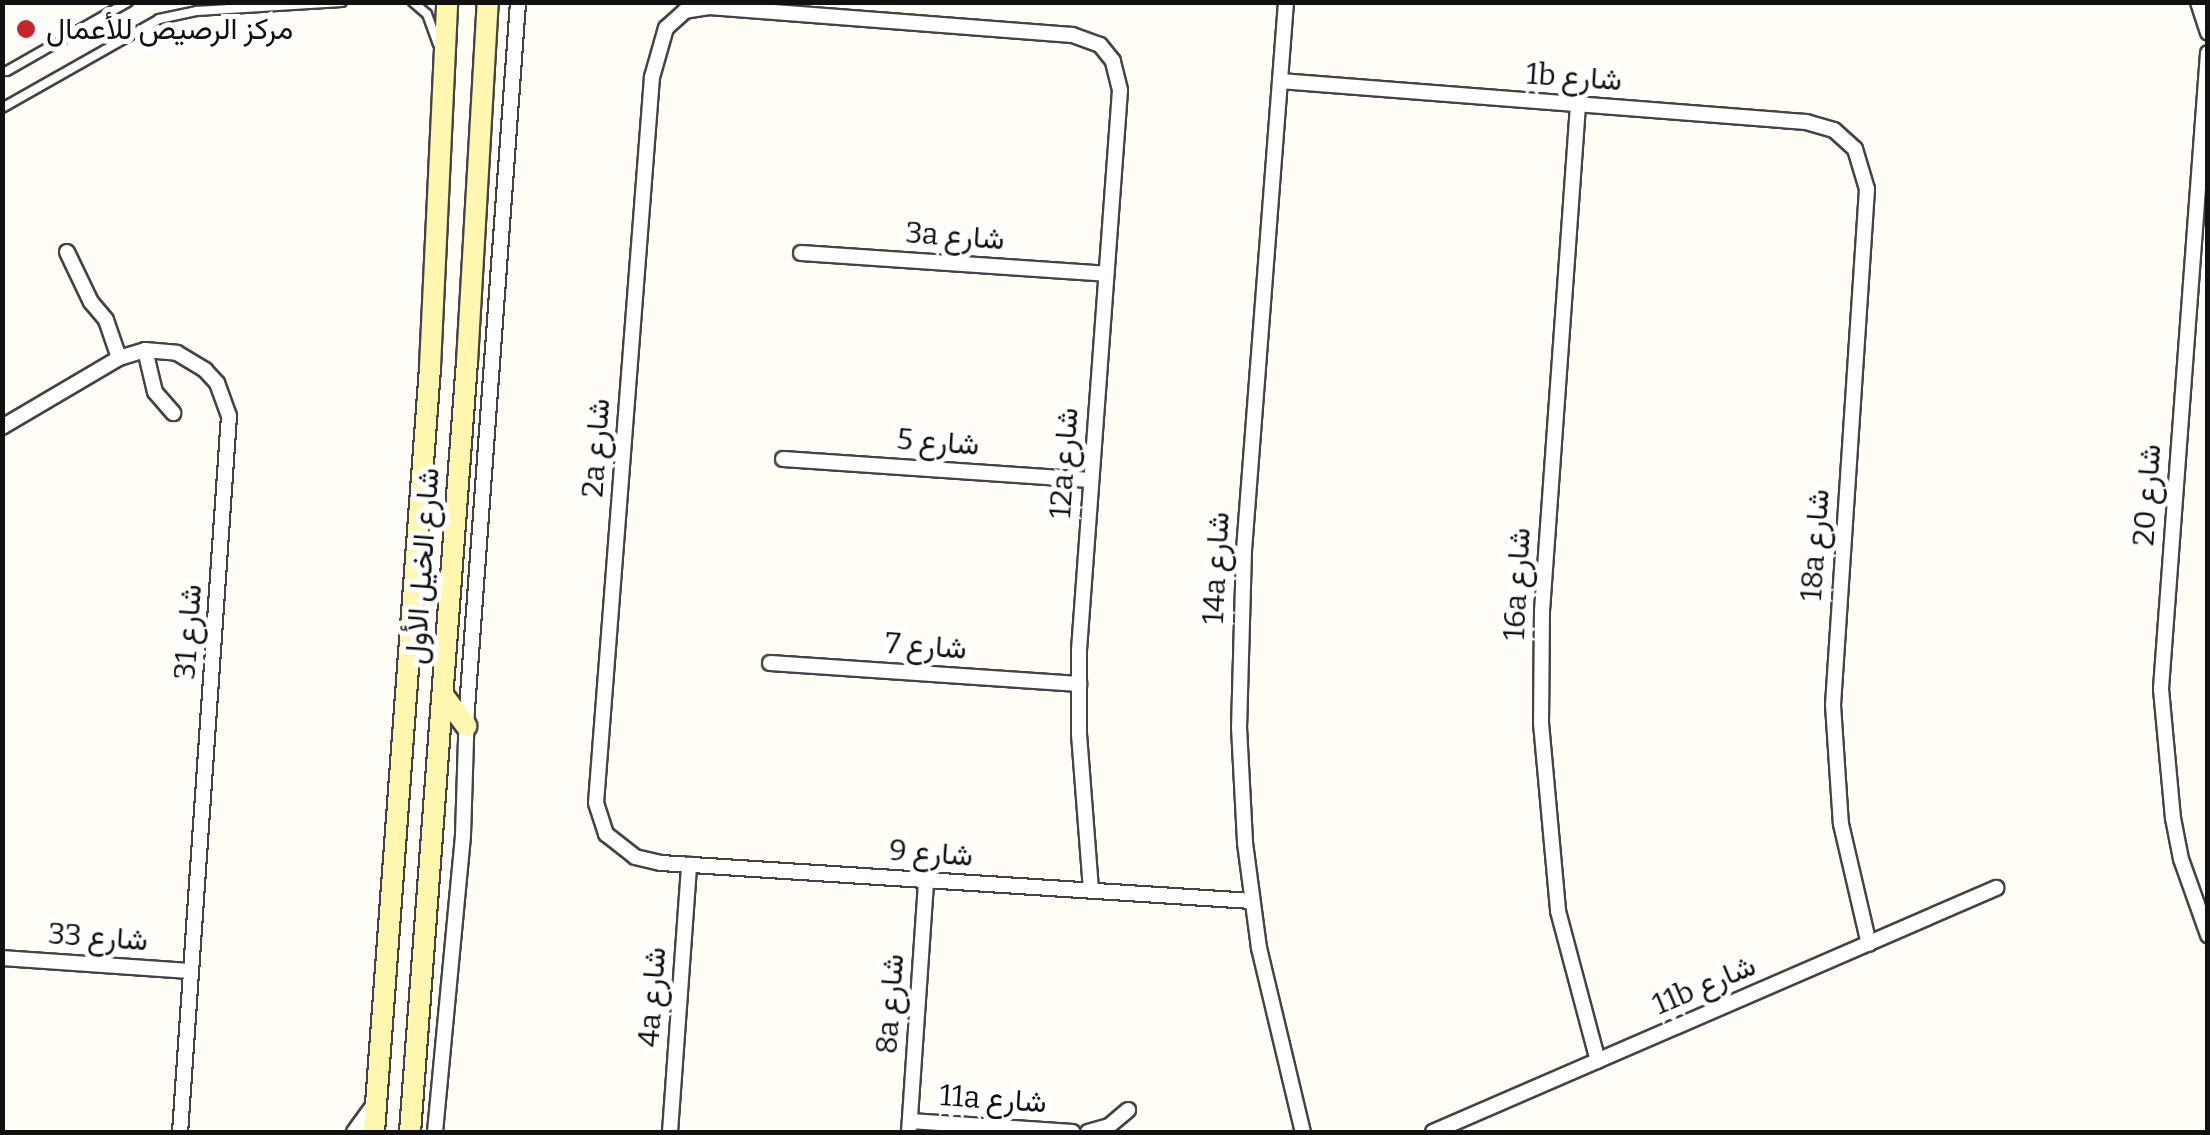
<!DOCTYPE html>
<html>
<head>
<meta charset="utf-8">
<style>
	body { margin:0 }
	#map { position:relative; width:2210px; height:1135px; overflow:hidden; background:#fffdf5; font-family:Bitter,Vazirmatn,serif }
	div>[style] { position:absolute }
	.roads { filter:drop-shadow(2px 0 #444) drop-shadow(-2px 0 #444) drop-shadow(0 2px #444) drop-shadow(0 -2px #444) }
	.lane>* { height:8px; margin:-4px; padding:0 4px; transform-origin:4px; border-radius:4px; background:#fff }
	.street>* { height:14px; margin:-7px; padding:0 7px; transform-origin:7px; border-radius:7px; background:#fff }
	.secondary>* { height:20px; margin:-10px; padding:0 10px; transform-origin:10px; border-radius:10px; background:#fff6b0 }
	.dots>* { width:28px; height:28px; translate:-50% -50%; box-sizing:border-box; border:5px solid #fff; border-radius:50% }
	span { translate:-50% -50%; white-space:nowrap; text-align:center; line-height:1.15; -webkit-text-stroke:10px #fff; paint-order:stroke }
	.poi-label { font-size:30px; color:#111 }
	.left { translate:0 -50%; text-align:left }
	.street-label { font-size:30px; color:#111 }
	.frame { position:absolute; inset:0; border:5px solid #111; pointer-events:none }
</style>
</head>
<body>
<div id="map">
	<div class="roads">
		<div class="lane">
			<i style="left:413px;top:2px;width:18px;rotate:41deg"></i>
			<i style="left:427px;top:14px;width:32px;rotate:70deg"></i>
			<i style="left:7px;top:71px;width:139px;rotate:-29.7deg"></i>
			<i style="left:2px;top:108px;width:180px;rotate:-29.5deg"></i>
			<i style="left:159px;top:19px;width:39px;rotate:-12deg"></i>
			<i style="left:197px;top:11px;width:145px;rotate:-3.6deg"></i>
		</div>
		<div class="street">
			<i style="left:1286px;top:2px;width:550px;rotate:94.38deg"></i>
			<i style="left:1244px;top:550px;width:177px;rotate:91.6deg"></i>
			<i style="left:1239px;top:727px;width:116px;rotate:87deg"></i>
			<i style="left:1245px;top:843px;width:106px;rotate:82.4deg"></i>
			<i style="left:1259px;top:948px;width:189px;rotate:76.6deg"></i>
			<i style="left:2198px;top:2px;width:32px;rotate:72deg"></i>
			<i style="left:2208px;top:53px;width:638px;rotate:94.23deg"></i>
			<i style="left:2161px;top:689px;width:130px;rotate:84.7deg"></i>
			<i style="left:2173px;top:818px;width:42px;rotate:79deg"></i>
			<i style="left:2181px;top:859px;width:81px;rotate:70.4deg"></i>
			<i style="left:1280px;top:81px;width:528px;rotate:4.46deg"></i>
			<i style="left:1806px;top:122px;width:29px;rotate:16deg"></i>
			<i style="left:1834px;top:130px;width:28px;rotate:42deg"></i>
			<i style="left:1855px;top:149px;width:42px;rotate:73.3deg"></i>
			<i style="left:1867px;top:189px;width:517px;rotate:93.77deg"></i>
			<i style="left:1833px;top:705px;width:119px;rotate:86.2deg"></i>
			<i style="left:1841px;top:824px;width:123px;rotate:76.9deg"></i>
			<i style="left:1578px;top:105px;width:507px;rotate:94.07deg"></i>
			<i style="left:1542px;top:611px;width:112px;rotate:90.5deg"></i>
			<i style="left:1541px;top:723px;width:189px;rotate:84.8deg"></i>
			<i style="left:1558px;top:911px;width:155px;rotate:75.1deg"></i>
			<i style="left:67px;top:252px;width:55px;rotate:64.4deg"></i>
			<i style="left:91px;top:302px;width:23px;rotate:50deg"></i>
			<i style="left:106px;top:320px;width:40px;rotate:71.1deg"></i>
			<i style="left:801px;top:253px;width:306px;rotate:3.9deg"></i>
			<i style="left:145px;top:350px;width:43px;rotate:76.6deg"></i>
			<i style="left:155px;top:392px;width:28px;rotate:49deg"></i>
			<i style="left:2px;top:427px;width:136px;rotate:-30.5deg"></i>
			<i style="left:119px;top:358px;width:27px;rotate:-17deg"></i>
			<i style="left:145px;top:350px;width:32px;rotate:5deg"></i>
			<i style="left:177px;top:353px;width:33px;rotate:31deg"></i>
			<i style="left:205px;top:370px;width:18px;rotate:47deg"></i>
			<i style="left:217px;top:383px;width:35px;rotate:70deg"></i>
			<i style="left:229px;top:416px;width:718px;rotate:93.91deg"></i>
			<i style="left:783px;top:459px;width:308px;rotate:3.9deg"></i>
			<i style="left:770px;top:663px;width:310px;rotate:3.9deg"></i>
			<i style="left:1091px;top:890px;width:155px;rotate:-94.4deg"></i>
			<i style="left:1079px;top:735px;width:85px;rotate:-90deg"></i>
			<i style="left:1079px;top:650px;width:561px;rotate:-85.81deg"></i>
			<i style="left:1120px;top:90px;width:30px;rotate:-104deg"></i>
			<i style="left:1113px;top:61px;width:21px;rotate:-129deg"></i>
			<i style="left:1100px;top:45px;width:30px;rotate:-160deg"></i>
			<i style="left:1072px;top:35px;width:364px;rotate:-175.6deg"></i>
			<i style="left:709px;top:7px;width:24px;rotate:171deg"></i>
			<i style="left:685px;top:11px;width:25px;rotate:138deg"></i>
			<i style="left:666px;top:28px;width:51px;rotate:105.9deg"></i>
			<i style="left:652px;top:77px;width:728px;rotate:94.41deg"></i>
			<i style="left:596px;top:803px;width:33px;rotate:72deg"></i>
			<i style="left:606px;top:834px;width:37px;rotate:38deg"></i>
			<i style="left:635px;top:857px;width:27px;rotate:13deg"></i>
			<i style="left:661px;top:863px;width:592px;rotate:3.68deg"></i>
			<i style="left:2px;top:958px;width:188px;rotate:4deg"></i>
			<i style="left:910px;top:1121px;width:163px;rotate:3.9deg"></i>
			<i style="left:354px;top:1132px;width:32px;rotate:-54deg"></i>
			<i style="left:435px;top:1132px;width:298px;rotate:-84.6deg"></i>
			<i style="left:463px;top:835px;width:126px;rotate:-88.2deg"></i>
			<i style="left:467px;top:709px;width:709px;rotate:-85.87deg"></i>
			<i style="left:670px;top:1132px;width:268px;rotate:-85.9deg"></i>
			<i style="left:909px;top:1132px;width:253px;rotate:-86.1deg"></i>
			<i style="left:1088px;top:1132px;width:22px;rotate:-16deg"></i>
			<i style="left:1109px;top:1126px;width:25px;rotate:-40deg"></i>
			<i style="left:1433px;top:1132px;width:614px;rotate:-23.43deg"></i>
		</div>
		<div class="secondary">
			<i style="left:443px;top:695px;width:39px;rotate:53deg"></i>
			<i style="left:374px;top:1132px;width:767px;rotate:-85.81deg"></i>
			<i style="left:430px;top:367px;width:365px;rotate:-87.3deg"></i>
			<i style="left:410px;top:1132px;width:772px;rotate:-85.77deg"></i>
			<i style="left:467px;top:362px;width:361px;rotate:-86.7deg"></i>
		</div>
	</div>
	<div class="dots">
		<i style="left:26px;top:29px;background:#c4262e"></i>
	</div>
	<div class="poi-label">
		<span class="left" style="left:46px;top:29px">مركز الرصيص للأعمال</span>
	</div>
	<div class="street-label">
		<span style="left:1574px;top:77px;rotate:4deg">1b شارع</span>
		<span style="left:955px;top:236px;rotate:4deg">3a شارع</span>
		<span style="left:938px;top:442px;rotate:4deg">شارع 5</span>
		<span style="left:596px;top:448px;rotate:-86deg">2a شارع</span>
		<span style="left:1064px;top:463px;rotate:-86deg">12a شارع</span>
		<span style="left:2147px;top:495px;rotate:-86deg">شارع 20</span>
		<span style="left:1815px;top:545px;rotate:-86deg">18a شارع</span>
		<span style="left:422px;top:566px;rotate:-86deg">شارع الخيل الأول</span>
		<span style="left:1216px;top:568px;rotate:-87deg">14a شارع</span>
		<span style="left:1517px;top:584px;rotate:-87deg">16a شارع</span>
		<span style="left:188px;top:632px;rotate:-86deg">شارع 31</span>
		<span style="left:926px;top:646px;rotate:4deg">شارع 7</span>
		<span style="left:931px;top:853px;rotate:4deg">شارع 9</span>
		<span style="left:98px;top:937px;rotate:4deg">شارع 33</span>
		<span style="left:1704px;top:985px;rotate:-23deg">11b شارع</span>
		<span style="left:652px;top:997px;rotate:-86deg">4a شارع</span>
		<span style="left:890px;top:1004px;rotate:-86deg">8a شارع</span>
		<span style="left:993px;top:1099px;rotate:4deg">11a شارع</span>
	</div>
	<div class="frame"></div>
</div>
</body>
</html>
